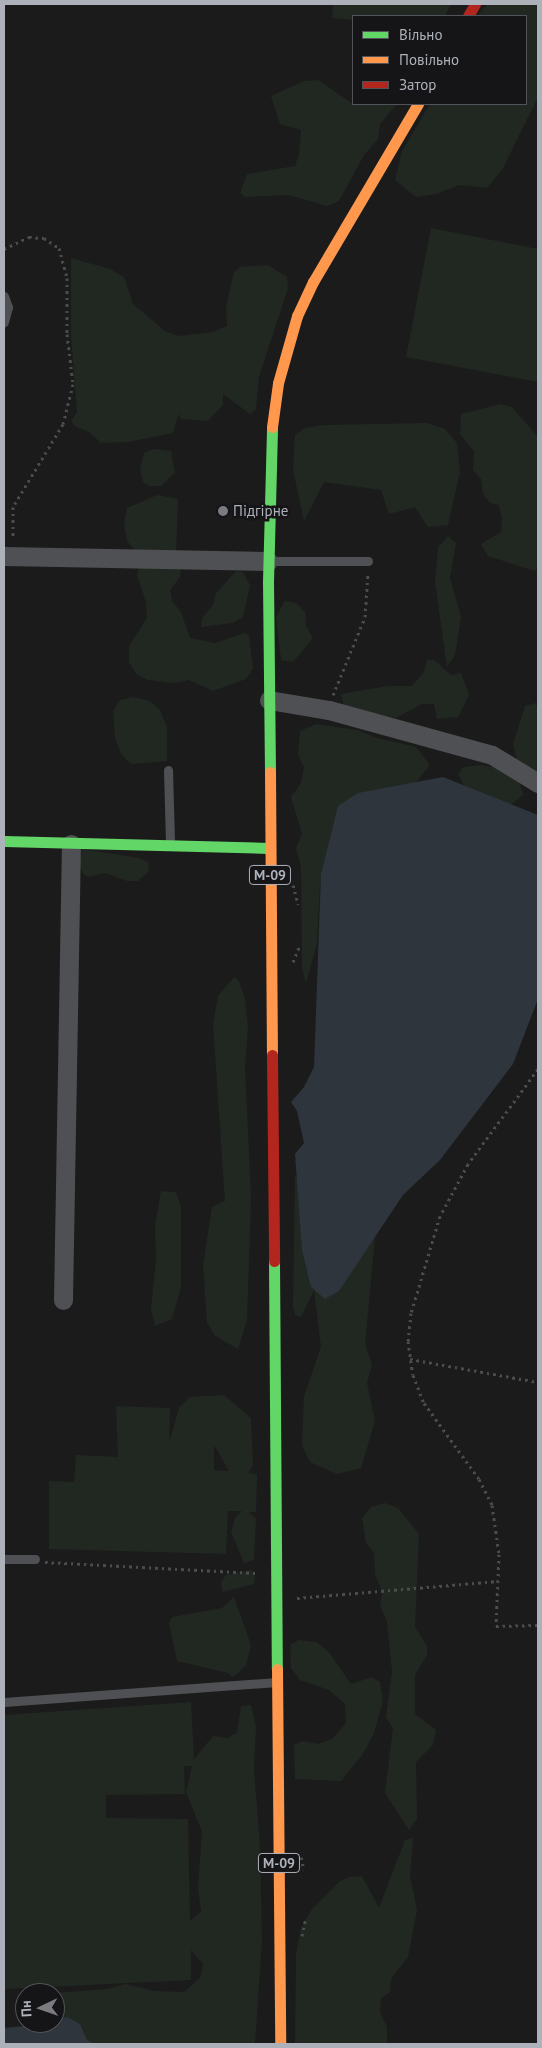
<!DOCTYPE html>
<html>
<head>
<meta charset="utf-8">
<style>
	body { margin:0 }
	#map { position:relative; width:542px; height:2048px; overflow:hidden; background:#1b1b1b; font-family:"PT Sans",sans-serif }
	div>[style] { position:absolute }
	.green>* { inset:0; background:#212822 }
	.water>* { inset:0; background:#2e353c }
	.path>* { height:3px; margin-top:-1.5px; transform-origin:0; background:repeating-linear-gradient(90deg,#4b4c4e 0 2.5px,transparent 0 6.5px) }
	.lane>* { height:9px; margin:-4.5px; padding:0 4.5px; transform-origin:4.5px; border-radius:4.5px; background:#4f5053 }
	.street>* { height:19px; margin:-9.5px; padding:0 9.5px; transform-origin:9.5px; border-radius:9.5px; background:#4f5053 }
	.fast>* { height:11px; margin:-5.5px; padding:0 5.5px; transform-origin:5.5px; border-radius:5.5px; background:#63d668 }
	.slow>* { height:11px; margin:-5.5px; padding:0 5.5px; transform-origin:5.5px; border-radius:5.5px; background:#ff974d }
	.jam>* { height:11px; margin:-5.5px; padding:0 5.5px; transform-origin:5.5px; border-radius:5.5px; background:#b3261e }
	.dots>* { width:14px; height:14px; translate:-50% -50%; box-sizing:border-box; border:2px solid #151517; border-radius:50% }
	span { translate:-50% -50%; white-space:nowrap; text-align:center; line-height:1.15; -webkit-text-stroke:5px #151517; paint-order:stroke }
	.shield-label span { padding:1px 4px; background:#151517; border:1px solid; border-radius:4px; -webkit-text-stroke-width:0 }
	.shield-label { font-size:14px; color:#adb1ba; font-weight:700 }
	.poi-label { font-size:15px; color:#adb1ba }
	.left { translate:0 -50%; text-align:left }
	.frame { position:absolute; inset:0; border:5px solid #adb1ba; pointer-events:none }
	.legend { position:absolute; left:352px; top:15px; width:175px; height:90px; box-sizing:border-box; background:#151517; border:1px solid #525358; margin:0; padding:6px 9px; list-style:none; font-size:15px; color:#adb1ba }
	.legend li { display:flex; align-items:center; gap:10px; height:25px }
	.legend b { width:25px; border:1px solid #525358 }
	.north { position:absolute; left:15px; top:1983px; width:50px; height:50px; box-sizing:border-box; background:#151517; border:1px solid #525358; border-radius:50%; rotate:267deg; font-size:14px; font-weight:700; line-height:20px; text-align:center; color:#adb1ba }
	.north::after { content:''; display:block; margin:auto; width:18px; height:22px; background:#7a7c82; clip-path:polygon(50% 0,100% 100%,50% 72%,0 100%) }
</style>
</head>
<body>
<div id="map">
	<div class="green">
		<i style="clip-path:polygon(333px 4px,451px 4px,445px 16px,353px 16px,353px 20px,332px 18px)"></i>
		<i style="clip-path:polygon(488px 4px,538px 4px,538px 97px,503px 168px,487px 188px,459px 185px,436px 194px,416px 197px,395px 180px,402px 151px,430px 104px,526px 104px,526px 16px,477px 16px)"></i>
		<i style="clip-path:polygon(318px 80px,353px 104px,397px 104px,380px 124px,378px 139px,364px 155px,339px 201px,327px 206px,289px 195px,245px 197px,240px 193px,247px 174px,295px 166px,299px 154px,301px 130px,280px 124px,271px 96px,304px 81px)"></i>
		<i style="clip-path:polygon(431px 228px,538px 249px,538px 382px,406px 357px)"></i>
		<i style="clip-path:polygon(71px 258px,110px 269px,124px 277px,133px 304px,165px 331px,178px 336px,213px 332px,227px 326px,226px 308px,234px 272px,240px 267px,268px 265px,287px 277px,288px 288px,259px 377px,256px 409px,250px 414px,223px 394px,223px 405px,208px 421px,180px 419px,179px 413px,173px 433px,128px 442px,101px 443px,89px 432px,75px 426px,71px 421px,77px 412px,71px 335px)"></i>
		<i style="clip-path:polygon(501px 404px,512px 407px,538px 437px,538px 567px,535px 571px,488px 556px,481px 544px,501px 532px,502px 518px,499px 505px,490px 503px,483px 494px,481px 479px,473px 470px,474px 451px,460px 434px,461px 414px)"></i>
		<i style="clip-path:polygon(427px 423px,445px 429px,457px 443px,460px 472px,448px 525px,428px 527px,415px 507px,389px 514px,381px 490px,324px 482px,304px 521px,293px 470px,295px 435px,305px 428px,324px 425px)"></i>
		<i style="clip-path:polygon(154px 449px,171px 451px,175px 473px,161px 486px,150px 486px,143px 482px,140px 469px,144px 453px)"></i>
		<i style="clip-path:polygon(157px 495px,178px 499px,176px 553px,135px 550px,127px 541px,124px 524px,127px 508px)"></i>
		<i style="clip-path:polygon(448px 536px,456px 543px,450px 578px,461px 617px,455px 655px,447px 667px,435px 581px,438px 547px)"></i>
		<i style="clip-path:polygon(139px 567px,181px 568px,180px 577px,170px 590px,172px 601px,181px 612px,190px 638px,215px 643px,245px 633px,249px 635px,253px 669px,246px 679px,213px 691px,189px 680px,174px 683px,148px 680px,136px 674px,129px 662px,129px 646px,147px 618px,146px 602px,137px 575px)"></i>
		<i style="clip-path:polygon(236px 571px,243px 572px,250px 585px,243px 617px,233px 623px,201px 627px,202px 618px,213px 605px,216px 593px)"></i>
		<i style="clip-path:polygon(285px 601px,296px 603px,305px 612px,306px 626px,313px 638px,293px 662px,281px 660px,276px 617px)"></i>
		<i style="clip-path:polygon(427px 660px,434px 660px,451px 675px,461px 673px,469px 695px,458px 717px,437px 719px,434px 704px,422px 704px,396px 718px,344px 707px,341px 694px,388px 686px,412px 686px,424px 672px)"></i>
		<i style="clip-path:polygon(133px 697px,150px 701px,160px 710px,167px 727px,167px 761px,131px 764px,121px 754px,115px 738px,113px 711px,120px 700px)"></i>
		<i style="clip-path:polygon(535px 703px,538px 708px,538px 778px,517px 761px,513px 744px,525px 706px)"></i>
		<i style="clip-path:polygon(316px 724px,357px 730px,377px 738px,416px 747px,430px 765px,409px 791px,331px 835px,320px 885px,317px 943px,306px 983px,302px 968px,301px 867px,296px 848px,302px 834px,291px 797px,301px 783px,304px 767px,298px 755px,300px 731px)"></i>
		<i style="clip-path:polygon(481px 765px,503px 768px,518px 777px,523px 795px,507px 808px,464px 786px,458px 774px,463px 767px)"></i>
		<i style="clip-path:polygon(82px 849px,139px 858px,148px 862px,149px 871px,138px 881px,127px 881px,105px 873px,89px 877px,84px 875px,78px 864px)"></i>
		<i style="clip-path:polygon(234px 977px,239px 981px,245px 999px,248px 1028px,245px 1067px,251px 1199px,247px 1320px,238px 1349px,214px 1335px,207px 1322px,203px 1265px,212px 1207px,225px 1201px,213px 1024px,218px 996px)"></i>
		<i style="clip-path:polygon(295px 1175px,349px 1236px,375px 1239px,365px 1344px,372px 1365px,367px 1383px,375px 1421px,361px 1468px,337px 1474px,310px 1462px,302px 1445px,304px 1396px,321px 1347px,314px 1290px,301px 1317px,295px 1315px,293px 1306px)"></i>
		<i style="clip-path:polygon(161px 1191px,176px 1192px,181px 1206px,181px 1287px,172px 1319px,155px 1326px,151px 1308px,156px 1259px,155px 1226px)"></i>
		<i style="clip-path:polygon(evenodd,224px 1395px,251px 1418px,253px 1465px,248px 1473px,257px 1474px,256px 1512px,249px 1512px,256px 1519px,254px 1560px,244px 1563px,231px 1532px,235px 1518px,242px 1511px,228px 1511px,226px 1554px,49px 1549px,49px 1481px,74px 1482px,76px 1455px,118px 1457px,116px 1406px,170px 1408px,169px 1443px,179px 1408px,190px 1397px,224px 1395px,214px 1446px,216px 1448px,229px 1471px,214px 1470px,214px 1446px)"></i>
		<i style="clip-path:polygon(385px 1503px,398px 1508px,419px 1534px,415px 1627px,427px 1646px,427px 1655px,415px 1675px,415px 1714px,436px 1730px,433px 1745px,416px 1762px,417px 1819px,409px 1830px,385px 1793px,393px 1728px,386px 1717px,392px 1672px,387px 1621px,380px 1606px,382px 1592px,375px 1574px,374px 1553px,366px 1543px,362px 1518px,371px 1507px)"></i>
		<i style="clip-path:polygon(251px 1570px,255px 1575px,254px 1584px,222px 1592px,221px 1582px,226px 1575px)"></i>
		<i style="clip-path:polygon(234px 1597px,251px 1645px,246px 1666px,233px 1677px,228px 1673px,177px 1661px,169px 1623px,172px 1617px,222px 1608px)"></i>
		<i style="clip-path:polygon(299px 1640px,316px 1642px,328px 1651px,351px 1684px,372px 1677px,380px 1682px,383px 1701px,374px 1733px,363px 1754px,341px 1781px,295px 1779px,294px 1745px,302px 1741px,318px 1744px,332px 1739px,346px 1723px,345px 1704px,329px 1690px,300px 1680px,291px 1668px,290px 1645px)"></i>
		<i style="clip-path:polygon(evenodd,191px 1702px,194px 1759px,213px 1736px,227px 1738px,237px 1733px,241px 1706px,251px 1705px,256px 1727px,254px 1769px,260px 1846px,262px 1941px,255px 2044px,88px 2044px,55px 2020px,55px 1993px,107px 1989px,125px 1984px,155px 1991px,184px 1992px,200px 1978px,203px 1964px,191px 1950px,191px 1980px,4px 1989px,4px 1715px,191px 1702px,184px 1766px,192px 1766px,186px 1792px,202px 1832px,198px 1887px,201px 1912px,190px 1921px,188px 1819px,106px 1818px,106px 1795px,185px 1794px,184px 1766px)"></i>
		<i style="clip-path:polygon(413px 1838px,410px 1876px,417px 1910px,408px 1957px,391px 1979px,390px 1992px,381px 1998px,380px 2012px,387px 2027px,387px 2044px,295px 2044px,296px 1955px,300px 1931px,312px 1909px,339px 1882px,349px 1877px,362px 1876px,379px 1908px,405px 1840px)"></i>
	</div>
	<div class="water">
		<i style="clip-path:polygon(443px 777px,538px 815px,538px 999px,513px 1064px,440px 1160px,403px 1195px,339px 1291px,325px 1299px,311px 1287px,302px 1250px,295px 1154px,304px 1143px,297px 1111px,291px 1102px,304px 1087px,314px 1067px,321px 874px,338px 806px,358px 793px)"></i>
		<i style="clip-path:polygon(67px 2017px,80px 2024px,87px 2040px,94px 2044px,4px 2044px,4px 2028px,55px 2023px,55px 2020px)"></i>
	</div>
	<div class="path">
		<i style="left:4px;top:249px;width:28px;rotate:-26deg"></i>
		<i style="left:29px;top:237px;width:15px;rotate:4deg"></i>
		<i style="left:44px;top:238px;width:18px;rotate:34deg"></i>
		<i style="left:59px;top:248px;width:31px;rotate:75deg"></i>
		<i style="left:67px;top:278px;width:56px;rotate:90deg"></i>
		<i style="left:67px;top:334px;width:50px;rotate:83.2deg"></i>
		<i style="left:73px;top:384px;width:41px;rotate:104deg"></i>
		<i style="left:63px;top:424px;width:97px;rotate:121.1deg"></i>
		<i style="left:13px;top:507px;width:32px;rotate:90deg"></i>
		<i style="left:333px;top:695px;width:84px;rotate:-67.7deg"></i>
		<i style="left:365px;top:617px;width:44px;rotate:-86.1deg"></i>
		<i style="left:293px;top:885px;width:20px;rotate:75deg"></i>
		<i style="left:293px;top:962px;width:16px;rotate:-68deg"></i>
		<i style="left:538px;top:1069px;width:118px;rotate:126.4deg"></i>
		<i style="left:468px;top:1164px;width:59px;rotate:118.3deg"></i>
		<i style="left:440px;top:1216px;width:101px;rotate:106.6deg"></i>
		<i style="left:411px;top:1313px;width:28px;rotate:96deg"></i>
		<i style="left:408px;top:1341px;width:34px;rotate:82deg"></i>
		<i style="left:413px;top:1375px;width:30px;rotate:69deg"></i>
		<i style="left:424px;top:1403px;width:94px;rotate:54.1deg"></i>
		<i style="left:479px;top:1479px;width:29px;rotate:63deg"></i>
		<i style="left:492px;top:1505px;width:49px;rotate:81.9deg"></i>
		<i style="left:499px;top:1554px;width:72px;rotate:92.4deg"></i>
		<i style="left:496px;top:1626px;width:42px;rotate:-1.4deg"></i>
		<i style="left:410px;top:1359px;width:130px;rotate:10.2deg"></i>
		<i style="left:45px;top:1562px;width:211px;rotate:3deg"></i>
		<i style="left:297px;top:1598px;width:202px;rotate:-4.8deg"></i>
		<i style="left:301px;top:1857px;width:13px;rotate:77deg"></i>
		<i style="left:302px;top:1936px;width:19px;rotate:-78deg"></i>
	</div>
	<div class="lane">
		<i style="left:4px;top:296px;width:12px;rotate:70deg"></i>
		<i style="left:8px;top:307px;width:16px;rotate:105deg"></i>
		<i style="left:271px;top:561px;width:97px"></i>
		<i style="left:168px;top:770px;width:73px;rotate:88.4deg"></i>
		<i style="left:4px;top:1559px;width:31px"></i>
		<i style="left:4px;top:1702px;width:271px;rotate:-4.2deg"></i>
	</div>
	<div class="street">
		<i style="left:4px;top:556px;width:264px;rotate:1.1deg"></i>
		<i style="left:269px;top:700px;width:61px;rotate:9.5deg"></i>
		<i style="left:329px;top:710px;width:169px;rotate:15.4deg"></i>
		<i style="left:492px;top:755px;width:54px;rotate:31.3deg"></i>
		<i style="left:63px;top:1300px;width:456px;rotate:-89deg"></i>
	</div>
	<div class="fast">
		<i style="left:270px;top:772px;width:190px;rotate:-90.6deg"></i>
		<i style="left:268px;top:582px;width:155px;rotate:-88.5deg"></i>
		<i style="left:4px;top:841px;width:265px;rotate:1.5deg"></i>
		<i style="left:274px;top:1261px;width:408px;rotate:89.6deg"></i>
	</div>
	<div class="slow">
		<i style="left:272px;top:427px;width:44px;rotate:-82.2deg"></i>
		<i style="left:278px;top:383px;width:70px;rotate:-74.2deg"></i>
		<i style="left:297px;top:316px;width:38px;rotate:-65deg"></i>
		<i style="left:313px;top:282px;width:207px;rotate:-59.5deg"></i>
		<i style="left:270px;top:772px;width:283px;rotate:89.6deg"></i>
		<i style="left:277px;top:1669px;width:375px;rotate:89.5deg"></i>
	</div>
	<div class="jam">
		<i style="left:468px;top:16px;width:14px;rotate:-60deg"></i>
		<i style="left:272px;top:1055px;width:206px;rotate:89.4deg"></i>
	</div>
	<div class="dots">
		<i style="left:223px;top:511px;background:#7a7c82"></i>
	</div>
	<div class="shield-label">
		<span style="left:270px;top:875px">М-09</span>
		<span style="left:279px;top:1863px">М-09</span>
	</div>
	<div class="poi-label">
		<span class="left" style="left:233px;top:511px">Підгірне</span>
	</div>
	<div class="frame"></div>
	<ul class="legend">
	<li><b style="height:6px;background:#63d668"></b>Вільно</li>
	<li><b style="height:6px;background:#ff974d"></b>Повільно</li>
	<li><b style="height:6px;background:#b3261e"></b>Затор</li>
	</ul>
	<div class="north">Пн</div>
</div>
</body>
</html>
